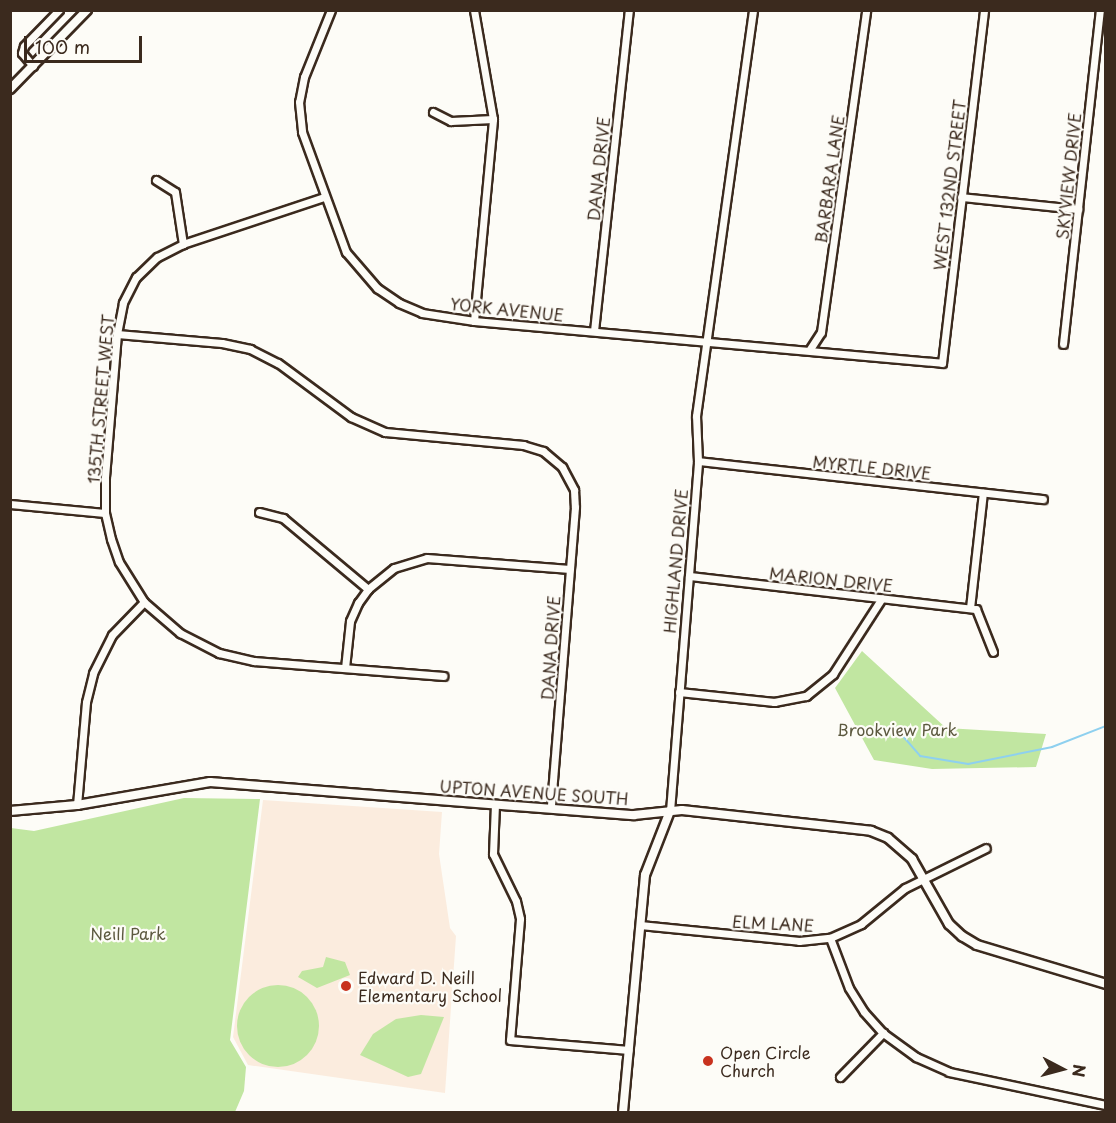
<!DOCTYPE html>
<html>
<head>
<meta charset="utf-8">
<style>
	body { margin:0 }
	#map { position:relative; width:1116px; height:1123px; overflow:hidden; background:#fdfcf7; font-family:"Playpen Sans",sans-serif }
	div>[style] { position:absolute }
	.built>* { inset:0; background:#fbecde }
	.green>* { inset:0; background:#c1e6a1 }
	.round { border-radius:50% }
	.stream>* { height:2px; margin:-1px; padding:0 1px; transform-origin:1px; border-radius:1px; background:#8ed0ef }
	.roads { filter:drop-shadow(2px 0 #3b2a1e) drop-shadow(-2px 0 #3b2a1e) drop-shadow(0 2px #3b2a1e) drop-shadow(0 -2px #3b2a1e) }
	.minor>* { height:7px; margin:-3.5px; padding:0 3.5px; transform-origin:3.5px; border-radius:3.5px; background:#fdfcf7 }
	.tertiary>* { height:8px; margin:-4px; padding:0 4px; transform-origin:4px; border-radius:4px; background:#fdfcf7 }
	.dots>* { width:16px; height:16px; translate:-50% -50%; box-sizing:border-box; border:3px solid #fdfcf7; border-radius:50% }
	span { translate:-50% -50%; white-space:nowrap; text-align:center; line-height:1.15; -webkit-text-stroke:4.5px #fdfcf7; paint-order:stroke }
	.street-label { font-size:16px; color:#3b2a1e }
	.park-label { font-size:16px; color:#5c593f }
	.poi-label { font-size:16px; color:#3b2a1e }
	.left { translate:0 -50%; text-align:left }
	.frame { position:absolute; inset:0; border:12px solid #3b2a1e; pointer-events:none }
	.north { position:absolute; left:1032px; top:1039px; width:60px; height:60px; -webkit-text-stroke:4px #fdfcf7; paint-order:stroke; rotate:96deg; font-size:16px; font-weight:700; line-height:24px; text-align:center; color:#3b2a1e }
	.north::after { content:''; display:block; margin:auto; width:21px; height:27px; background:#3b2a1e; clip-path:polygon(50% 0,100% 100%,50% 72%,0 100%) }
	.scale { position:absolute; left:24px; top:36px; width:118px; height:27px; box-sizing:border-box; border:3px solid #3b2a1e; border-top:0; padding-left:8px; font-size:18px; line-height:21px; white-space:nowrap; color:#3b2a1e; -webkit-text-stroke:4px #fdfcf7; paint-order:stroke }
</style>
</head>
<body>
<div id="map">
	<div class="built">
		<i style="clip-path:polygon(263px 800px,442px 812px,439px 854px,450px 928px,456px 936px,445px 1093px,248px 1065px,233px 1037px)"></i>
	</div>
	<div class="green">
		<i style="clip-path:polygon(862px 651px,946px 728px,1046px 734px,1036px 767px,932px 769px,874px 760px,835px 688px)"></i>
		<i style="clip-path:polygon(184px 798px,260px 799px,230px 1040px,246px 1067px,244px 1091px,235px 1112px,11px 1112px,11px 828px,34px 831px)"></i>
		<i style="clip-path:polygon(326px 957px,345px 962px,350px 975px,317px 988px,298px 977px,302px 971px,323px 967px)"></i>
		<i class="round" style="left:237px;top:985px;width:82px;height:82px"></i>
		<i style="clip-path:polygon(421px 1015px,444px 1017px,421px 1074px,408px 1077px,360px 1055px,373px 1034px,396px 1019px)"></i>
	</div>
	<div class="stream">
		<i style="left:902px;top:735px;width:28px;rotate:49deg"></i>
		<i style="left:920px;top:756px;width:49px;rotate:9.5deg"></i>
		<i style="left:968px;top:764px;width:86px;rotate:-11.4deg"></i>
		<i style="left:1052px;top:747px;width:58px;rotate:-21.3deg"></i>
	</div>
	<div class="roads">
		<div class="minor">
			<i style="left:331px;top:10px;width:72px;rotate:111.9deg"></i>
			<i style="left:304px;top:77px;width:25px;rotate:101deg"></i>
			<i style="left:299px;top:102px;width:30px;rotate:84deg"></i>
			<i style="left:302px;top:132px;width:128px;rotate:69.9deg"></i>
			<i style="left:346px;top:252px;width:48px;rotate:49.3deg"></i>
			<i style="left:377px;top:288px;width:27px;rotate:34deg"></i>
			<i style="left:399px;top:303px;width:25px;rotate:23deg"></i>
			<i style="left:422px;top:313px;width:53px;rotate:8.7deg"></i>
			<i style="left:474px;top:321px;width:470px;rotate:5.1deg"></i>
			<i style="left:942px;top:363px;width:355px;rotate:-83.2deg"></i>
			<i style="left:33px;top:66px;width:17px;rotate:-130deg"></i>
			<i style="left:22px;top:53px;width:7px;rotate:-74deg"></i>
			<i style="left:24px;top:46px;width:50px;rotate:-45.8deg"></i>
			<i style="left:433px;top:112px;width:20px;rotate:27deg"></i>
			<i style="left:451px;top:121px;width:42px;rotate:-2.7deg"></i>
			<i style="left:156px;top:180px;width:22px;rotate:32deg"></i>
			<i style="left:175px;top:192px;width:53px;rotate:81.3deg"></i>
			<i style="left:324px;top:197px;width:149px;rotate:161.6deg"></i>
			<i style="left:183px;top:244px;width:29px;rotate:153deg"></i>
			<i style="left:157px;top:257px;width:29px;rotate:136deg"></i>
			<i style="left:136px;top:277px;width:29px;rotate:117deg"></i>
			<i style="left:123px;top:303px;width:32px;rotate:101deg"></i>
			<i style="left:117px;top:334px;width:144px;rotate:94.8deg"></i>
			<i style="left:105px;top:478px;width:35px;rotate:90deg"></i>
			<i style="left:105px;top:513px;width:27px;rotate:77deg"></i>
			<i style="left:111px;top:539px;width:24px;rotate:71deg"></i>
			<i style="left:119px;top:562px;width:47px;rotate:58deg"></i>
			<i style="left:144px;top:602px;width:48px;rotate:40.7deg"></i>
			<i style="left:180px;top:633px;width:44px;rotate:27.1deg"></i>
			<i style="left:219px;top:653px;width:36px;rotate:13deg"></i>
			<i style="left:254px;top:661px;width:190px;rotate:4.5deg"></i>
			<i style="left:961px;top:197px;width:118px;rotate:5.9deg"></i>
			<i style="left:474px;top:321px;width:203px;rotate:-84.6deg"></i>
			<i style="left:493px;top:119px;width:111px;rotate:-99.9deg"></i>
			<i style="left:594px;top:331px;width:323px;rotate:-83.8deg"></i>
			<i style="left:117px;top:334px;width:105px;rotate:4.9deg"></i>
			<i style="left:222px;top:343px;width:29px;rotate:12deg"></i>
			<i style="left:250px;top:349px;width:31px;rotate:27deg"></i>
			<i style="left:278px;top:363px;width:91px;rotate:36.5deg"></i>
			<i style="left:351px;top:417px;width:37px;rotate:24deg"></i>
			<i style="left:385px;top:432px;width:139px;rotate:5.4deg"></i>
			<i style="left:523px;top:445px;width:21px;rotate:17deg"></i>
			<i style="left:543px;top:451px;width:25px;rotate:40deg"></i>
			<i style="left:562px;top:467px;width:26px;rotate:62deg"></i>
			<i style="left:574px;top:490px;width:17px;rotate:87deg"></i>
			<i style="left:575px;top:507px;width:302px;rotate:94.6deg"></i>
			<i style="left:1063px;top:344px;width:336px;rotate:-83.7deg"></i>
			<i style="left:810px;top:349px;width:20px;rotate:-57deg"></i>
			<i style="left:821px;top:332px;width:325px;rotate:-82deg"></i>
			<i style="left:698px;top:461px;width:347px;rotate:6.3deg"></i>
			<i style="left:10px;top:504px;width:95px;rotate:5.4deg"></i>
			<i style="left:259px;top:512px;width:25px;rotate:14deg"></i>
			<i style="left:283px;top:518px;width:111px;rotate:39.9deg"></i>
			<i style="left:689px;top:576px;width:289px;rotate:6.6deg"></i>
			<i style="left:976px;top:609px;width:46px;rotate:68.4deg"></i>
			<i style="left:970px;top:608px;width:116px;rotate:-83.6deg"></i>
			<i style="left:345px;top:668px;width:47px;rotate:-83.9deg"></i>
			<i style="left:350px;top:621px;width:20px;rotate:-66deg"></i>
			<i style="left:358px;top:603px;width:17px;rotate:-54deg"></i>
			<i style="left:368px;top:589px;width:33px;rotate:-39deg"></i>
			<i style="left:394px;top:568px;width:34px;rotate:-17deg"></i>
			<i style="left:427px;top:558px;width:143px;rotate:4.4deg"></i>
			<i style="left:679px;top:692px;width:96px;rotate:6deg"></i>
			<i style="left:774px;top:702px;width:33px;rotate:-11deg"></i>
			<i style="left:806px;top:696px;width:35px;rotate:-39deg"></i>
			<i style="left:833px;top:674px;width:90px;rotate:-57.2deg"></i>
			<i style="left:495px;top:804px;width:50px;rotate:92.3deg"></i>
			<i style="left:493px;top:854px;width:52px;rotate:63.9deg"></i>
			<i style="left:516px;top:901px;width:18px;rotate:77deg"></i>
			<i style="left:520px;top:919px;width:121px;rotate:94.7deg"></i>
			<i style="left:510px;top:1040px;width:119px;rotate:4.8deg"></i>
			<i style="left:77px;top:805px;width:103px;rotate:-85deg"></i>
			<i style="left:86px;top:702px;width:30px;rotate:-76deg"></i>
			<i style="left:93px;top:673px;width:42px;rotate:-63.4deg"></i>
			<i style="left:112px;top:635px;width:46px;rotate:-45.9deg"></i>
			<i style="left:670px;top:811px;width:351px;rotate:-85.4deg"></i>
			<i style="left:698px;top:461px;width:45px;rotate:-92.5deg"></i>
			<i style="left:696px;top:416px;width:410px;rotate:-82deg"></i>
			<i style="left:640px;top:925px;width:160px;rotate:5.7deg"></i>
			<i style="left:799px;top:941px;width:31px;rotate:-6deg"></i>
			<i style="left:830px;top:938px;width:34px;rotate:-24deg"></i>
			<i style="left:861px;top:924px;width:57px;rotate:-39.3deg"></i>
			<i style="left:905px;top:888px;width:90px;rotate:-26.3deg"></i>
			<i style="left:830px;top:938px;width:53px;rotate:69.2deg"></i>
			<i style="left:849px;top:988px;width:28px;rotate:58deg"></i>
			<i style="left:864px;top:1012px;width:28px;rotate:48deg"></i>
			<i style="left:883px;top:1033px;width:41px;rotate:36deg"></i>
			<i style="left:916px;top:1057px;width:36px;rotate:24deg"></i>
			<i style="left:949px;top:1072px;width:160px;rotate:11.9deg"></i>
			<i style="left:840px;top:1077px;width:62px;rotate:-45.7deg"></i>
		</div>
		<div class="tertiary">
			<i style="left:10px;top:89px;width:110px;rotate:-45.7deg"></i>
			<i style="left:10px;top:811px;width:67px;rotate:-5.1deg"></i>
			<i style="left:77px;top:805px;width:135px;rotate:-9.8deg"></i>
			<i style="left:210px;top:782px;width:425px;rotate:4.5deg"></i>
			<i style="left:634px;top:815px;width:48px;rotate:-5.9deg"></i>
			<i style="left:682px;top:810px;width:190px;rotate:6.3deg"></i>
			<i style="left:871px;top:831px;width:18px;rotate:22deg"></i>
			<i style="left:888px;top:838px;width:32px;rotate:41deg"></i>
			<i style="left:912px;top:859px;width:75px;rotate:60.4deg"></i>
			<i style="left:949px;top:924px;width:18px;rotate:43deg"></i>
			<i style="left:962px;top:936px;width:17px;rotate:31deg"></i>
			<i style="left:977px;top:945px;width:135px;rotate:16.8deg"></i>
			<i style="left:623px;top:1112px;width:238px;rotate:-84.7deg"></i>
			<i style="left:645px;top:875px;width:69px;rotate:-68.7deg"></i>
		</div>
	</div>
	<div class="dots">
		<i style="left:346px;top:986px;background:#c8321e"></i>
		<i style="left:708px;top:1061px;background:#c8321e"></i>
	</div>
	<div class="street-label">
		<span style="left:598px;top:169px;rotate:-84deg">DANA DRIVE</span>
		<span style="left:1068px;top:176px;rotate:-84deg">SKYVIEW DRIVE</span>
		<span style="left:829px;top:179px;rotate:-82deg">BARBARA LANE</span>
		<span style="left:949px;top:185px;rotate:-83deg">WEST 132ND STREET</span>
		<span style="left:507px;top:309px;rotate:6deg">YORK AVENUE</span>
		<span style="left:100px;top:399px;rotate:-85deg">135TH STREET WEST</span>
		<span style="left:872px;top:467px;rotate:6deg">MYRTLE DRIVE</span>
		<span style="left:675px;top:561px;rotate:-85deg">HIGHLAND DRIVE</span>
		<span style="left:831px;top:579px;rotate:6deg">MARION DRIVE</span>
		<span style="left:550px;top:648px;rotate:-86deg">DANA DRIVE</span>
		<span style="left:534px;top:792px;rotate:4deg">UPTON AVENUE SOUTH</span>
		<span style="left:773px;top:923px;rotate:3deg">ELM LANE</span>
	</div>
	<div class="park-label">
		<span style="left:897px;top:729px">Brookview Park</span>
		<span style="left:128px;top:933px">Neill Park</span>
	</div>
	<div class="poi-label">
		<span class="left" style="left:358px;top:986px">Edward D. Neill<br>Elementary School</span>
		<span class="left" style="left:720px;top:1061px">Open Circle<br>Church</span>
	</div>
	<div class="frame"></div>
	<div class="north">N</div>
	<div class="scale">100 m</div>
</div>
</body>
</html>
